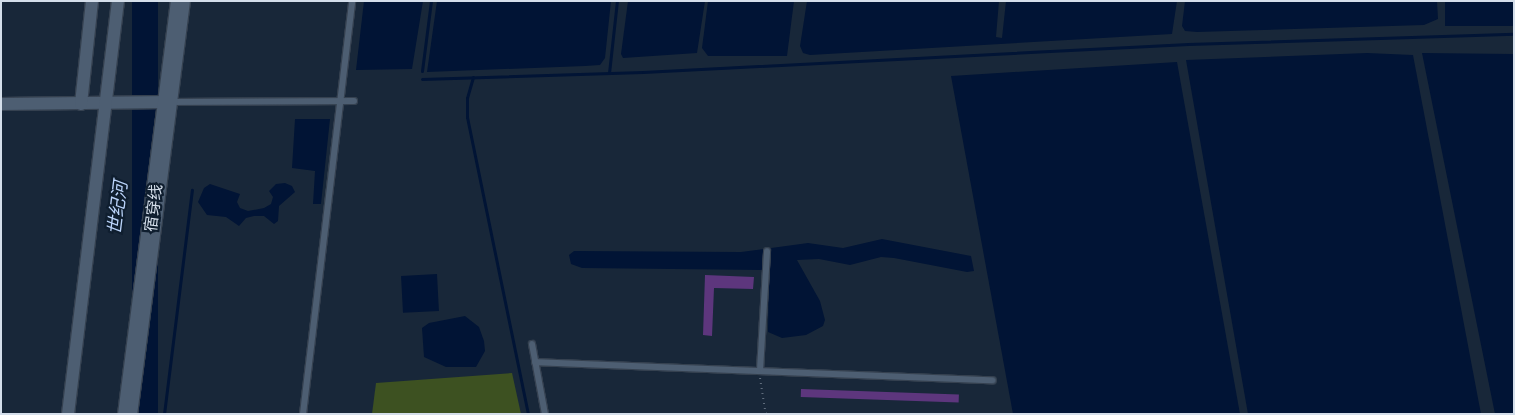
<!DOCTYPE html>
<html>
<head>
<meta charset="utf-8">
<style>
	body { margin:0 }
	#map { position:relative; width:1515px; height:415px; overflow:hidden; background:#182739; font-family:Karla,"Noto Sans SC",sans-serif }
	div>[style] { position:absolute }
	.green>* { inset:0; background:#3d5121 }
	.water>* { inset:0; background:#011435; transform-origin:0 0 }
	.stream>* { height:3px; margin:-1.5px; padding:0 1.5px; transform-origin:1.5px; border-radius:1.5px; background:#011435 }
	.building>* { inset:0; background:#5d367d; transform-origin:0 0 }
	.path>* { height:2px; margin-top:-1px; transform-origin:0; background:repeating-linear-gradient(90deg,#606d7d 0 1px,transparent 0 5px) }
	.roads { filter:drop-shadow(1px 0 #354150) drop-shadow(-1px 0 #354150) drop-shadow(0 1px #354150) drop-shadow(0 -1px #354150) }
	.service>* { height:6px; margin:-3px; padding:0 3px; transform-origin:3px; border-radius:3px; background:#4d5e72 }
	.minor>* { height:12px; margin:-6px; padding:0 6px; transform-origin:6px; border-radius:6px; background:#4d5e72 }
	.secondary>* { height:19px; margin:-9.5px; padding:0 9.5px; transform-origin:9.5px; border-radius:9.5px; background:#4d5e72 }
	span { translate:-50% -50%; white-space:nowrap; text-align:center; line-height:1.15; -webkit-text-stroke:4.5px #0f1e2f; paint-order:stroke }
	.street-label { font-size:16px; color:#d4deea }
	.water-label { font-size:18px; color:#bad3f9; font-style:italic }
	.frame { position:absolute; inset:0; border:2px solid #d4deea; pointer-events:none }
</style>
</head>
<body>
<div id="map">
	<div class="green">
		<i style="clip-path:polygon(512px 373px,521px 414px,372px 414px,376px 383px)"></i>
	</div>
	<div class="water">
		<i style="left:132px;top:1px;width:26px;height:416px"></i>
		<i style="clip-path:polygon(364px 1px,423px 1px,412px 69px,356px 70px)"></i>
		<i style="clip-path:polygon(437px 1px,611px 1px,605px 58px,600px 65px,585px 66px,427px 72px)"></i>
		<i style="clip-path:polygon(628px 1px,705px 1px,697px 53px,623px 58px,621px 54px)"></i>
		<i style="clip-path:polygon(708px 1px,794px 1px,787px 56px,708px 56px,702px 48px)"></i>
		<i style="clip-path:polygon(807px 1px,999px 1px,996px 37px,1002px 38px,1006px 1px,1177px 1px,1172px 34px,810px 55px,803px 53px,800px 46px)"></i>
		<i style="clip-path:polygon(1185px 1px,1437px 1px,1438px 19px,1424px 25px,1197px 32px,1185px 31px,1182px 26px)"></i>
		<i style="left:1445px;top:1px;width:69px;height:25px"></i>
		<i style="clip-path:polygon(1367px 53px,1413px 55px,1481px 414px,1248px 414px,1186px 60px)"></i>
		<i style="clip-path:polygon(1422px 53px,1514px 54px,1514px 414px,1495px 414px)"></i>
		<i style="clip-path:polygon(1177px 62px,1240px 414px,1013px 414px,951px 76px)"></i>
		<i style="clip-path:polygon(295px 119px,330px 119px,321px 204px,313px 204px,315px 171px,292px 168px)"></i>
		<i style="clip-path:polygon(285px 183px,292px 186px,295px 192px,279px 206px,278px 221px,274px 224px,264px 216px,254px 216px,246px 218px,239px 226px,226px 217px,207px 215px,198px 202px,204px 188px,210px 184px,240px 194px,237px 202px,240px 208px,248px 211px,264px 208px,271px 204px,273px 197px,269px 191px,276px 184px)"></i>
		<i style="clip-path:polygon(882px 239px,971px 256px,974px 271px,967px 272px,894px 258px,881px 257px,850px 265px,819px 259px,797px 260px,820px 301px,825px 320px,823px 326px,806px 335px,782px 338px,768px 332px,769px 273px,763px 270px,582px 268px,571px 264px,569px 255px,574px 251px,741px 252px,808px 243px,843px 248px)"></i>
		<i style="left:437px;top:274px;width:37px;height:36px;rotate:87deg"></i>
		<i style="clip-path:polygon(465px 316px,479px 327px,484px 341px,485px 351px,476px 367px,446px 367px,424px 357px,422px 328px,429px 323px)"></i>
	</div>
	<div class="stream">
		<i style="left:422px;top:71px;width:71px;rotate:-82.7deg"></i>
		<i style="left:609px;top:73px;width:72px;rotate:-83.7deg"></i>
		<i style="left:473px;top:77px;width:22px;rotate:106deg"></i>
		<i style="left:467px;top:98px;width:19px;rotate:90deg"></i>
		<i style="left:467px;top:117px;width:303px;rotate:78.4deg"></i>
		<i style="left:422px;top:79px;width:221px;rotate:-1.8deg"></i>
		<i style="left:643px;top:72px;width:546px;rotate:-2.94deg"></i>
		<i style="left:1188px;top:44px;width:326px;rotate:-1.8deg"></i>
		<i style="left:164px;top:414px;width:226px;rotate:-82.9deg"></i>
	</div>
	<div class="building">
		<i style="clip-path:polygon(705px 275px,754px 277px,753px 289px,714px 288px,712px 336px,703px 335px)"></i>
		<i style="left:801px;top:389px;width:158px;height:8px;rotate:2deg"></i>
	</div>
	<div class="path">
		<i style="left:760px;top:378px;width:36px;rotate:81deg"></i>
	</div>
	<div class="roads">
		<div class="service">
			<i style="left:168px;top:102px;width:186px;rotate:-0.3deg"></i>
			<i style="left:532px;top:344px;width:71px;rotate:79.5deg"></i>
			<i style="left:535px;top:362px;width:458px;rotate:2.3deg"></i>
			<i style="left:760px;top:370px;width:119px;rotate:-86.6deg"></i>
			<i style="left:303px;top:414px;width:416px;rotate:-83.2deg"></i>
		</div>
		<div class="minor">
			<i style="left:1px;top:104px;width:166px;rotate:-0.7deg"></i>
			<i style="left:81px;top:104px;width:104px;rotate:-83.9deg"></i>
			<i style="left:68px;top:414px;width:416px;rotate:-83.1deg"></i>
		</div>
		<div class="secondary">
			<i style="left:127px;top:414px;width:416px;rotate:-82.7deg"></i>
		</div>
	</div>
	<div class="street-label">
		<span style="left:154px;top:208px;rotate:-83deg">宿穿线</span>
	</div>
	<div class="water-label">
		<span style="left:118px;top:208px;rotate:-83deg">世纪河</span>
	</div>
	<div class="frame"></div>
</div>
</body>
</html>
